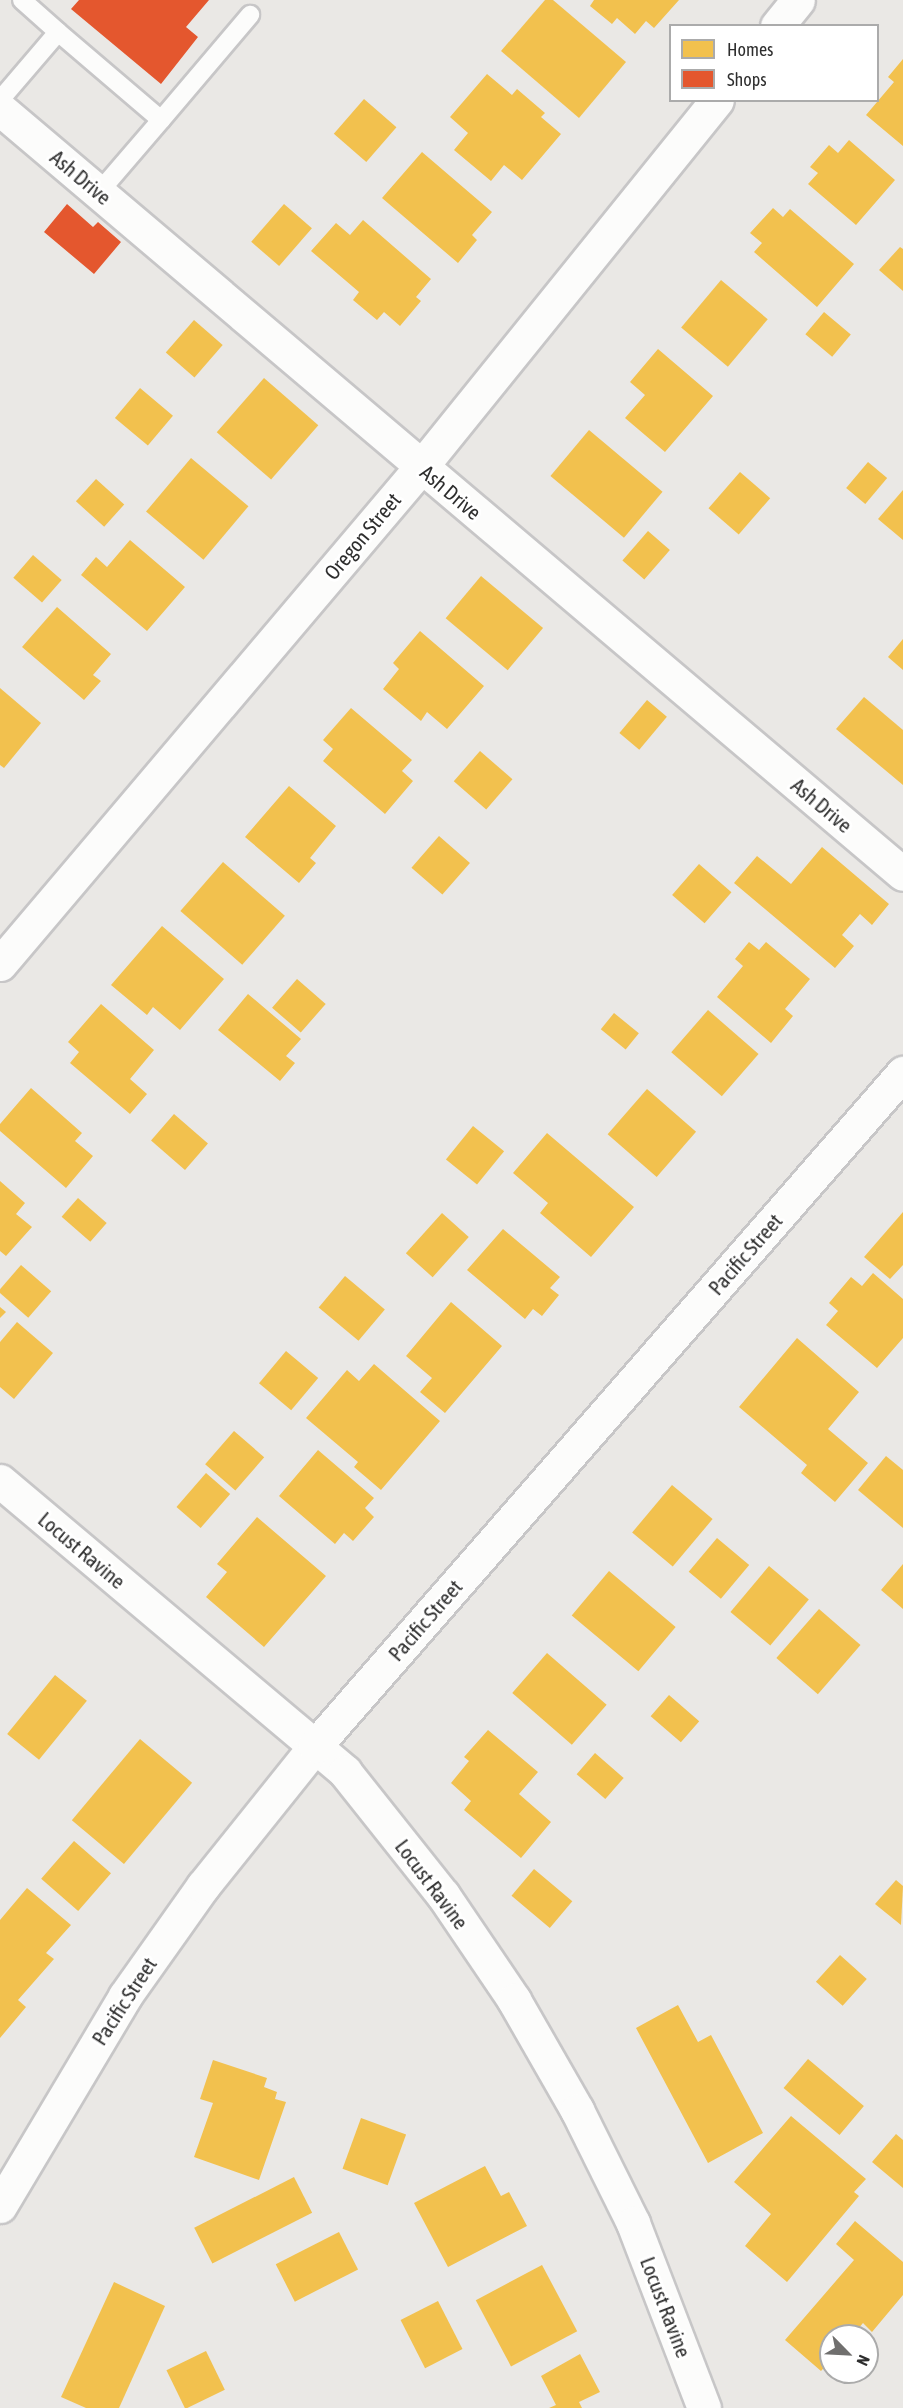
<!DOCTYPE html>
<html>
<head>
<meta charset="utf-8">
<style>
	body { margin:0 }
	#map { position:relative; width:903px; height:2408px; overflow:hidden; background:#eae8e5; font-family:"Asap Condensed",sans-serif }
	div>[style] { position:absolute }
	.homes>* { inset:0; background:#f2c14e; transform-origin:0 0 }
	.shops>* { inset:0; background:#e4572e }
	.roads { filter:drop-shadow(2px 0 #c7c6c7) drop-shadow(-2px 0 #c7c6c7) drop-shadow(0 2px #c7c6c7) drop-shadow(0 -2px #c7c6c7) }
	.service>* { height:18px; margin:-9px; padding:0 9px; transform-origin:9px; border-radius:9px; background:#fcfcfb }
	.minor>* { height:33px; margin:-16.5px; padding:0 16.5px; transform-origin:16.5px; border-radius:16.5px; background:#fcfcfb }
	span { translate:-50% -50%; white-space:nowrap; text-align:center; line-height:1.15; -webkit-text-stroke:6px #fff; paint-order:stroke }
	.street-label { font-size:21px; color:#2e2e2e }
	.legend { position:absolute; left:669px; top:24px; width:210px; height:78px; box-sizing:border-box; background:#fff; border:2px solid #ababab; margin:0; padding:8px 10px; list-style:none; font-size:18px; color:#2e2e2e }
	.legend li { display:flex; align-items:center; gap:12px; height:30px }
	.legend b { width:30px; border:2px solid #ababab }
	.north { position:absolute; left:819px; top:2324px; width:60px; height:60px; box-sizing:border-box; background:#fff; border:2px solid #ababab; border-radius:50%; rotate:114deg; font-size:16px; font-weight:700; line-height:24px; text-align:center; color:#2e2e2e }
	.north::after { content:''; display:block; margin:auto; width:21px; height:27px; background:#706f6e; clip-path:polygon(50% 0,100% 100%,50% 72%,0 100%) }
</style>
</head>
<body>
<div id="map">
	<div class="homes">
		<i style="clip-path:polygon(545px 0,553px 0,626px 62px,579px 118px,501px 51px)"></i>
		<i style="clip-path:polygon(594px 0,679px 0,654px 28px,646px 21px,635px 34px,617px 18px,612px 24px,590px 6px)"></i>
		<i style="clip-path:polygon(903px 59px,903px 146px,866px 115px,894px 82px,888px 77px)"></i>
		<i style="clip-path:polygon(487px 74px,512px 95px,517px 89px,545px 113px,541px 117px,561px 134px,522px 180px,504px 165px,491px 181px,454px 150px,468px 133px,450px 117px)"></i>
		<i style="left:364px;top:99px;width:43px;height:46px;rotate:41deg"></i>
		<i style="clip-path:polygon(849px 140px,895px 180px,856px 225px,808px 184px,818px 173px,810px 167px,829px 145px,838px 153px)"></i>
		<i style="clip-path:polygon(422px 152px,492px 212px,472px 235px,477px 240px,458px 263px,382px 198px)"></i>
		<i style="left:284px;top:204px;width:37px;height:50px;rotate:41deg"></i>
		<i style="clip-path:polygon(773px 208px,783px 217px,790px 209px,854px 264px,817px 307px,754px 252px,762px 243px,750px 233px)"></i>
		<i style="clip-path:polygon(363px 220px,431px 279px,416px 297px,421px 301px,400px 326px,384px 312px,377px 320px,353px 300px,359px 292px,311px 251px,336px 223px,350px 235px)"></i>
		<i style="clip-path:polygon(900px 247px,903px 249px,903px 291px,879px 270px)"></i>
		<i style="left:721px;top:280px;width:61px;height:62px;rotate:40deg"></i>
		<i style="left:824px;top:312px;width:35px;height:29px;rotate:40deg"></i>
		<i style="left:194px;top:320px;width:38px;height:43px;rotate:41deg"></i>
		<i style="clip-path:polygon(658px 349px,713px 396px,665px 452px,625px 418px,645px 395px,630px 382px)"></i>
		<i style="left:264px;top:378px;width:72px;height:72px;rotate:41deg"></i>
		<i style="left:140px;top:388px;width:43px;height:39px;rotate:40deg"></i>
		<i style="left:589px;top:430px;width:96px;height:60px;rotate:40deg"></i>
		<i style="left:191px;top:458px;width:75px;height:70px;rotate:40deg"></i>
		<i style="left:868px;top:462px;width:25px;height:34px;rotate:40deg"></i>
		<i style="left:740px;top:472px;width:40px;height:48px;rotate:41deg"></i>
		<i style="left:96px;top:479px;width:38px;height:30px;rotate:42deg"></i>
		<i style="clip-path:polygon(903px 490px,903px 540px,878px 519px)"></i>
		<i style="left:648px;top:531px;width:29px;height:39px;rotate:41deg"></i>
		<i style="clip-path:polygon(130px 540px,185px 587px,147px 631px,81px 575px,96px 557px,107px 567px)"></i>
		<i style="left:33px;top:555px;width:38px;height:30px;rotate:41deg"></i>
		<i style="left:481px;top:576px;width:81px;height:55px;rotate:40deg"></i>
		<i style="clip-path:polygon(57px 607px,111px 654px,93px 675px,101px 681px,84px 700px,22px 647px)"></i>
		<i style="clip-path:polygon(420px 631px,484px 686px,447px 729px,427px 712px,421px 721px,383px 689px,399px 669px,393px 663px)"></i>
		<i style="clip-path:polygon(903px 639px,903px 670px,888px 657px)"></i>
		<i style="clip-path:polygon(0 688px,41px 723px,4px 768px,0 765px)"></i>
		<i style="clip-path:polygon(864px 697px,903px 730px,903px 785px,836px 729px)"></i>
		<i style="left:647px;top:700px;width:26px;height:43px;rotate:40deg"></i>
		<i style="clip-path:polygon(351px 708px,412px 760px,402px 771px,413px 781px,385px 814px,323px 761px,333px 749px,323px 740px)"></i>
		<i style="left:480px;top:751px;width:43px;height:40px;rotate:41deg"></i>
		<i style="clip-path:polygon(289px 786px,336px 826px,310px 858px,316px 863px,299px 883px,245px 837px)"></i>
		<i style="left:439px;top:836px;width:41px;height:42px;rotate:41deg"></i>
		<i style="clip-path:polygon(822px 847px,889px 904px,872px 925px,860px 914px,842px 935px,854px 946px,835px 968px,734px 883px,757px 856px,791px 884px)"></i>
		<i style="left:223px;top:862px;width:82px;height:65px;rotate:41deg"></i>
		<i style="left:699px;top:864px;width:43px;height:41px;rotate:41deg"></i>
		<i style="clip-path:polygon(162px 926px,224px 979px,180px 1030px,153px 1007px,147px 1015px,111px 985px)"></i>
		<i style="clip-path:polygon(749px 942px,759px 950px,766px 942px,810px 979px,785px 1009px,793px 1016px,771px 1043px,717px 997px,743px 966px,735px 959px)"></i>
		<i style="left:297px;top:979px;width:38px;height:38px;rotate:41deg"></i>
		<i style="clip-path:polygon(248px 994px,301px 1039px,286px 1056px,295px 1063px,280px 1081px,218px 1030px)"></i>
		<i style="clip-path:polygon(101px 1004px,154px 1050px,130px 1079px,147px 1094px,130px 1114px,70px 1063px,79px 1052px,68px 1042px)"></i>
		<i style="left:708px;top:1010px;width:67px;height:56px;rotate:41deg"></i>
		<i style="left:614px;top:1013px;width:32px;height:21px;rotate:39deg"></i>
		<i style="clip-path:polygon(31px 1088px,82px 1133px,75px 1141px,93px 1156px,66px 1188px,0 1131px,0 1124px)"></i>
		<i style="left:647px;top:1089px;width:65px;height:60px;rotate:41deg"></i>
		<i style="left:174px;top:1114px;width:45px;height:35px;rotate:41deg"></i>
		<i style="left:473px;top:1126px;width:40px;height:43px;rotate:39deg"></i>
		<i style="clip-path:polygon(547px 1133px,634px 1207px,591px 1257px,540px 1213px,548px 1203px,513px 1173px)"></i>
		<i style="clip-path:polygon(0 1181px,25px 1203px,16px 1214px,32px 1227px,6px 1256px,0 1251px)"></i>
		<i style="left:78px;top:1198px;width:38px;height:25px;rotate:41deg"></i>
		<i style="clip-path:polygon(903px 1212px,903px 1265px,890px 1279px,864px 1257px)"></i>
		<i style="left:442px;top:1213px;width:36px;height:54px;rotate:42deg"></i>
		<i style="clip-path:polygon(503px 1229px,560px 1277px,550px 1288px,559px 1295px,542px 1316px,533px 1309px,525px 1319px,467px 1270px)"></i>
		<i style="left:21px;top:1265px;width:40px;height:35px;rotate:41deg"></i>
		<i style="clip-path:polygon(873px 1273px,903px 1299px,903px 1338px,877px 1368px,826px 1325px,838px 1311px,829px 1303px,851px 1277px,862px 1286px)"></i>
		<i style="left:345px;top:1276px;width:52px;height:41px;rotate:40deg"></i>
		<i style="clip-path:polygon(451px 1302px,502px 1346px,445px 1413px,420px 1392px,432px 1378px,406px 1356px)"></i>
		<i style="clip-path:polygon(0 1307px,6px 1312px,0 1318px)"></i>
		<i style="clip-path:polygon(17px 1322px,53px 1353px,14px 1399px,0 1387px,0 1342px)"></i>
		<i style="clip-path:polygon(797px 1338px,859px 1392px,828px 1429px,868px 1463px,835px 1502px,801px 1473px,807px 1465px,739px 1407px)"></i>
		<i style="left:286px;top:1351px;width:42px;height:42px;rotate:40deg"></i>
		<i style="clip-path:polygon(374px 1364px,440px 1421px,381px 1490px,354px 1467px,358px 1462px,306px 1418px,347px 1370px,359px 1381px)"></i>
		<i style="left:234px;top:1431px;width:40px;height:44px;rotate:41deg"></i>
		<i style="clip-path:polygon(318px 1450px,374px 1498px,365px 1508px,374px 1517px,353px 1541px,344px 1533px,335px 1544px,279px 1496px)"></i>
		<i style="clip-path:polygon(886px 1456px,903px 1470px,903px 1528px,858px 1490px)"></i>
		<i style="left:206px;top:1473px;width:32px;height:45px;rotate:41deg"></i>
		<i style="left:672px;top:1485px;width:53px;height:62px;rotate:40deg"></i>
		<i style="clip-path:polygon(257px 1517px,326px 1576px,264px 1647px,206px 1597px,227px 1572px,217px 1564px)"></i>
		<i style="left:717px;top:1538px;width:42px;height:44px;rotate:40deg"></i>
		<i style="clip-path:polygon(903px 1564px,903px 1609px,881px 1590px)"></i>
		<i style="left:769px;top:1566px;width:52px;height:60px;rotate:40deg"></i>
		<i style="left:609px;top:1571px;width:87px;height:58px;rotate:40deg"></i>
		<i style="left:819px;top:1609px;width:55px;height:65px;rotate:41deg"></i>
		<i style="left:547px;top:1653px;width:79px;height:53px;rotate:41deg"></i>
		<i style="left:55px;top:1675px;width:41px;height:76px;rotate:39deg"></i>
		<i style="left:669px;top:1695px;width:40px;height:28px;rotate:41deg"></i>
		<i style="clip-path:polygon(488px 1730px,538px 1772px,519px 1794px,551px 1822px,521px 1858px,464px 1810px,471px 1801px,451px 1783px,469px 1761px,464px 1757px)"></i>
		<i style="left:140px;top:1739px;width:68px;height:106px;rotate:40deg"></i>
		<i style="left:595px;top:1753px;width:38px;height:28px;rotate:41deg"></i>
		<i style="left:74px;top:1841px;width:49px;height:50px;rotate:41deg"></i>
		<i style="left:534px;top:1869px;width:50px;height:35px;rotate:40deg"></i>
		<i style="clip-path:polygon(896px 1880px,903px 1886px,901px 1925px,875px 1904px)"></i>
		<i style="clip-path:polygon(27px 1888px,71px 1925px,46px 1953px,54px 1959px,18px 2000px,26px 2007px,0 2038px,0 1920px)"></i>
		<i style="left:840px;top:1955px;width:36px;height:36px;rotate:42deg"></i>
		<i style="clip-path:polygon(678px 2005px,698px 2042px,711px 2035px,763px 2133px,708px 2163px,636px 2028px)"></i>
		<i style="left:808px;top:2059px;width:73px;height:38px;rotate:40deg"></i>
		<i style="clip-path:polygon(213px 2060px,267px 2078px,264px 2087px,277px 2092px,275px 2099px,286px 2102px,259px 2180px,194px 2157px,213px 2103px,200px 2099px)"></i>
		<i style="clip-path:polygon(791px 2116px,866px 2179px,854px 2192px,859px 2196px,787px 2282px,745px 2246px,771px 2214px,734px 2182px)"></i>
		<i style="left:361px;top:2118px;width:48px;height:54px;rotate:20deg"></i>
		<i style="clip-path:polygon(896px 2134px,903px 2140px,903px 2188px,872px 2162px)"></i>
		<i style="clip-path:polygon(485px 2166px,501px 2196px,509px 2192px,527px 2226px,448px 2267px,414px 2203px)"></i>
		<i style="left:294px;top:2177px;width:40px;height:112px;rotate:63deg"></i>
		<i style="clip-path:polygon(855px 2221px,903px 2262px,903px 2295px,872px 2332px,863px 2323px,852px 2336px,831px 2336px,831px 2360px,821px 2371px,785px 2340px,854px 2260px,836px 2244px)"></i>
		<i style="left:339px;top:2232px;width:42px;height:71px;rotate:63deg"></i>
		<i style="left:542px;top:2265px;width:75px;height:75px;rotate:62deg"></i>
		<i style="clip-path:polygon(114px 2282px,165px 2306px,119px 2408px,86px 2408px,61px 2397px)"></i>
		<i style="left:438px;top:2301px;width:54px;height:42px;rotate:63deg"></i>
		<i style="left:206px;top:2351px;width:43px;height:44px;rotate:64deg"></i>
		<i style="clip-path:polygon(580px 2354px,600px 2392px,579px 2402px,582px 2408px,549px 2408px,556px 2405px,541px 2376px)"></i>
	</div>
	<div class="shops">
		<i style="clip-path:polygon(79px 0,209px 0,186px 27px,198px 37px,161px 84px,71px 9px)"></i>
		<i style="clip-path:polygon(67px 204px,93px 227px,98px 222px,121px 242px,94px 274px,44px 232px)"></i>
	</div>
	<div class="roads">
		<div class="service">
			<i style="left:58px;top:32px;width:135px;rotate:40.5deg"></i>
			<i style="left:161px;top:120px;width:95px;rotate:130.7deg"></i>
			<i style="left:0;top:100px;width:89px;rotate:-49.5deg"></i>
			<i style="left:58px;top:32px;width:48px;rotate:-138.4deg"></i>
			<i style="left:161px;top:120px;width:138px;rotate:-49.7deg"></i>
		</div>
		<div class="minor">
			<i style="left:777px;top:26px;width:33px;rotate:-51deg"></i>
			<i style="left:0;top:109px;width:1183px;rotate:40.27deg"></i>
			<i style="left:0;top:964px;width:651px;rotate:-49.73deg"></i>
			<i style="left:421px;top:467px;width:471px;rotate:-51.1deg"></i>
			<i style="left:0;top:1481px;width:451px;rotate:40.1deg"></i>
			<i style="left:345px;top:1772px;width:157px;rotate:51.5deg"></i>
			<i style="left:443px;top:1895px;width:127px;rotate:55.9deg"></i>
			<i style="left:514px;top:2000px;width:127px;rotate:60.2deg"></i>
			<i style="left:577px;top:2110px;width:126px;rotate:63.6deg"></i>
			<i style="left:633px;top:2223px;width:198px;rotate:69deg"></i>
			<i style="left:0;top:2206px;width:244px;rotate:-59.2deg"></i>
			<i style="left:125px;top:1996px;width:135px;rotate:-54.7deg"></i>
			<i style="left:203px;top:1886px;width:179px;rotate:-51.3deg"></i>
			<i style="left:315px;top:1746px;width:894px;rotate:-48.86deg"></i>
		</div>
	</div>
	<div class="street-label">
		<span style="left:81px;top:177px;rotate:40deg">Ash Drive</span>
		<span style="left:451px;top:492px;rotate:40deg">Ash Drive</span>
		<span style="left:362px;top:536px;rotate:-50deg">Oregon Street</span>
		<span style="left:822px;top:805px;rotate:40deg">Ash Drive</span>
		<span style="left:745px;top:1254px;rotate:-49deg">Pacific Street</span>
		<span style="left:82px;top:1550px;rotate:40deg">Locust Ravine</span>
		<span style="left:425px;top:1620px;rotate:-49deg">Pacific Street</span>
		<span style="left:432px;top:1884px;rotate:53deg">Locust Ravine</span>
		<span style="left:124px;top:2001px;rotate:-57deg">Pacific Street</span>
		<span style="left:666px;top:2307px;rotate:69deg">Locust Ravine</span>
	</div>
	<ul class="legend">
	<li><b style="height:16px;background:#f2c14e"></b>Homes</li>
	<li><b style="height:16px;background:#e4572e"></b>Shops</li>
	</ul>
	<div class="north">N</div>
</div>
</body>
</html>
